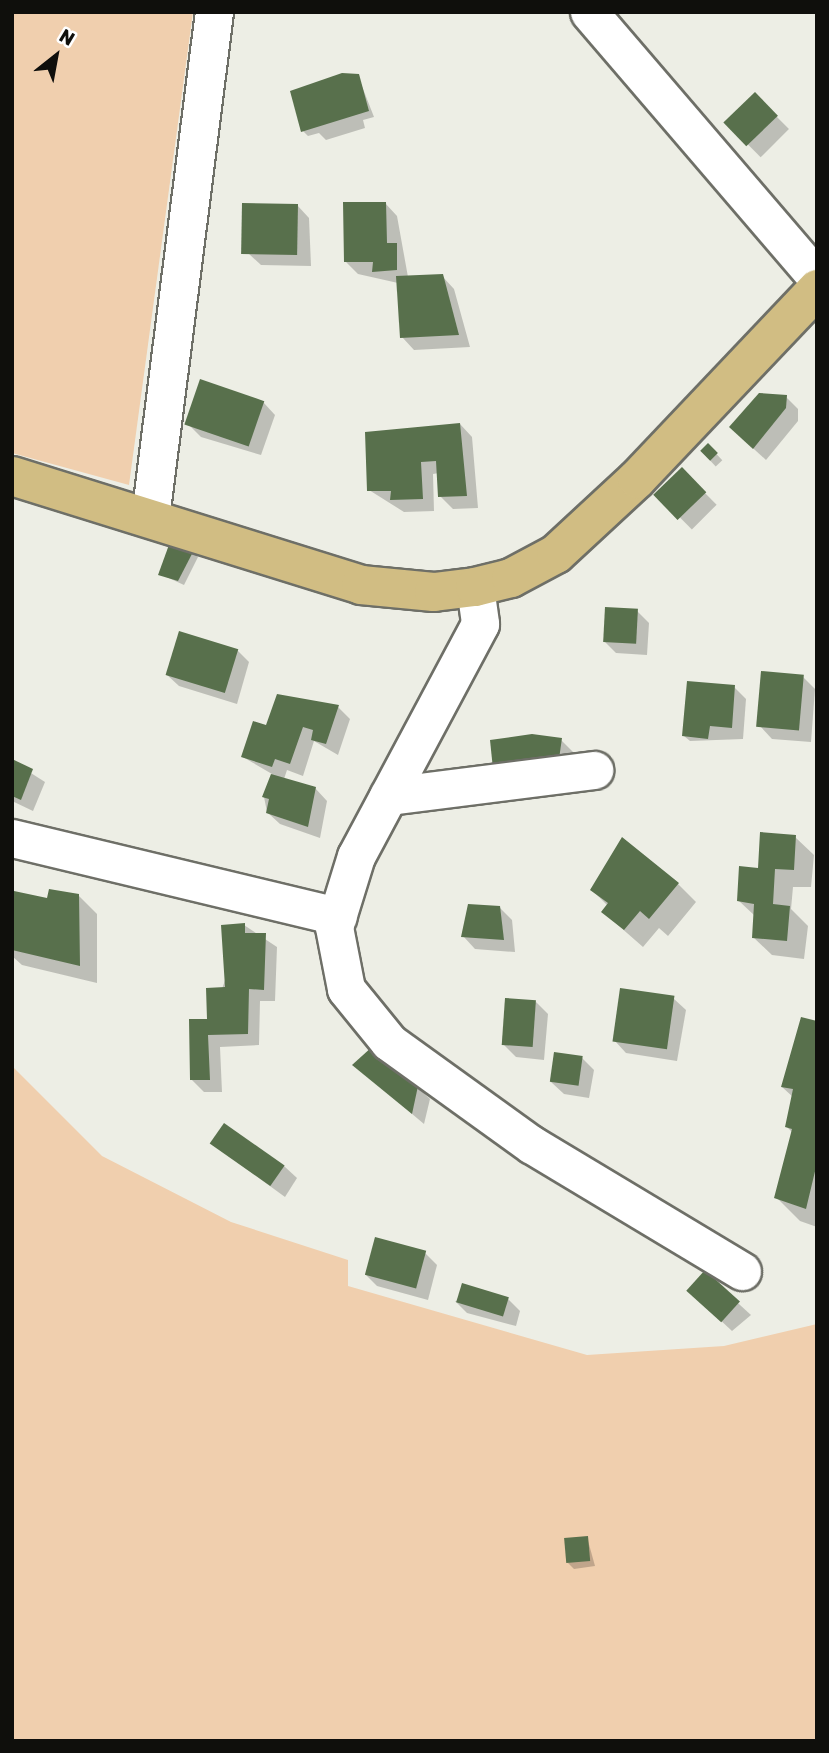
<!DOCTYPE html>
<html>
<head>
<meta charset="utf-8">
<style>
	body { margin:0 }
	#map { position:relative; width:829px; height:1753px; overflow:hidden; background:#edeee5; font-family:Rubik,sans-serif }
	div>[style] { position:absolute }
	.green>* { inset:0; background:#f0cfae }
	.shadow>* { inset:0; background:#0003; transform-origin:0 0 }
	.building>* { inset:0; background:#58704c; transform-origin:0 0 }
	.roads { filter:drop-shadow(2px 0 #6e6f67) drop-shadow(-2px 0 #6e6f67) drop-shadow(0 2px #6e6f67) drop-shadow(0 -2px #6e6f67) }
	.minor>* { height:37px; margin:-18.5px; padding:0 18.5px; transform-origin:18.5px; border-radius:18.5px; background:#fff }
	.major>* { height:38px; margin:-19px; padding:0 19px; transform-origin:19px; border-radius:19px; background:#d1bd83 }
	span { translate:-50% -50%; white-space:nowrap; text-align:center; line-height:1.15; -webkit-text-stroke:7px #fff; paint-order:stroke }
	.frame { position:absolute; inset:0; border:14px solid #0f0f0c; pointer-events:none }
	.north { position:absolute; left:21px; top:21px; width:70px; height:70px; -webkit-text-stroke:5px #fff; paint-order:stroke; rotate:31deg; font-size:19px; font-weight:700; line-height:28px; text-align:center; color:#0f0f0c }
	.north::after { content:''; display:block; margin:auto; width:24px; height:32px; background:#0f0f0c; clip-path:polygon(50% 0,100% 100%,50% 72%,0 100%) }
</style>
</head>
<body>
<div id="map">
	<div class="green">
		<i style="clip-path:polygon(12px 12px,193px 12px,129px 485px,12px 453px)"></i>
		<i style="clip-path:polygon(12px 1066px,102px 1156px,231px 1222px,348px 1260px,348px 1286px,587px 1355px,724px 1346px,817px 1324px,817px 1741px,12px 1741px)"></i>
	</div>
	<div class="shadow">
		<i style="clip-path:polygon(358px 76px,374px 117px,363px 120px,365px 128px,326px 140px,319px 133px,308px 136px,303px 131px)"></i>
		<i style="left:755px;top:95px;width:48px;height:40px;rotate:45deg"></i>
		<i style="clip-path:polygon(385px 203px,397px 216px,408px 277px,442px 276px,454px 289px,470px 347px,414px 350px,402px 337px,398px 283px,358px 274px,346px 262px)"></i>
		<i style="clip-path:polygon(297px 205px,309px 218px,311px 266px,261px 265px,248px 253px)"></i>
		<i style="clip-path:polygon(786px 397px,798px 409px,798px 421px,766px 460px,743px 439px)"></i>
		<i style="clip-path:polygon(263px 402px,275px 415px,261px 455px,201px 437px,189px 425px)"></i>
		<i style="clip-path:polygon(460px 424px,472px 437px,478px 508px,453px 509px,440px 496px,439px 473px,433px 474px,434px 511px,404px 512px,369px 490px)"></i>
		<i style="left:708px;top:445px;width:21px;height:9px;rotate:47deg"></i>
		<i style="left:682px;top:470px;width:49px;height:35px;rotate:45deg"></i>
		<i style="clip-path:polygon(193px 551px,198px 557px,184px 585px,160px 574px)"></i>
		<i style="clip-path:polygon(637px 611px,649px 623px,647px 655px,616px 653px,604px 641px)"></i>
		<i style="clip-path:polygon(237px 650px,249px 662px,237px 704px,179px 686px,166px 674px)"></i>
		<i style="clip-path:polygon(803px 677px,815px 689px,811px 742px,772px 739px,760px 726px)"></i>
		<i style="clip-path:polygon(734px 687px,746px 699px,743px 739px,690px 741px,684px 736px)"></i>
		<i style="clip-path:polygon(338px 707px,350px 719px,338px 755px,314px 741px,303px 776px,287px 770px,284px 779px,315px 788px,327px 801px,320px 838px,280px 824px,267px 812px,264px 797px,272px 774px,243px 757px,267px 727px)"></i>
		<i style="clip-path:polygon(561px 740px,573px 752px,570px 777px,507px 781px)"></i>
		<i style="clip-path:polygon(12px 761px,45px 782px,33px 811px,12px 801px)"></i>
		<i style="clip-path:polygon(795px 837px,814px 855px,811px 887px,793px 887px,791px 909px,808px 926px,804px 959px,772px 955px,753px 937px,755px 916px,738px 900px)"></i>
		<i style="clip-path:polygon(678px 884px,696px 902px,668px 936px,659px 928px,643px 947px,603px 912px,608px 906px,592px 890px)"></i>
		<i style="clip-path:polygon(15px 893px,48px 900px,79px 896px,97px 914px,97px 983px,22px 965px,12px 956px)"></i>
		<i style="clip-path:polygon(500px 908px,512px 920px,515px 952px,475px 949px,463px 936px)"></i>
		<i style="clip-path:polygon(244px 925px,277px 947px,275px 1001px,260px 1001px,259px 1045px,220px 1047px,222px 1092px,204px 1092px,191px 1079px)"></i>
		<i style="clip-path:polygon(673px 998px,686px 1010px,677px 1061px,626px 1053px,614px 1040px)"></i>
		<i style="clip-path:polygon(536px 1002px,548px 1014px,544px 1060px,516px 1057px,504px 1045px)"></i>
		<i style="clip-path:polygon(802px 1019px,817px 1023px,817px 1227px,800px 1221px,776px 1197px,793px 1133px,787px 1127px,793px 1097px,782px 1087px)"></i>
		<i style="clip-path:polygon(582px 1058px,594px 1070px,589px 1098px,564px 1094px,551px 1082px)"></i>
		<i style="clip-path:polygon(354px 1065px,417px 1087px,430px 1099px,424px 1124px)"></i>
		<i style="clip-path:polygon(212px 1144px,284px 1166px,297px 1178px,285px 1197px)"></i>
		<i style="clip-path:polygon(425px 1253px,437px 1265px,428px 1300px,377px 1286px,365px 1274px)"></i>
		<i style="clip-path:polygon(705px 1273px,751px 1315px,732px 1331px,702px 1303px)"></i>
		<i style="clip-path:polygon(508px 1299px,520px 1311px,516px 1326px,467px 1313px,455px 1301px)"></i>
		<i style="clip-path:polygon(587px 1537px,595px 1566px,574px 1569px,568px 1563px)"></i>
	</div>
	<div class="building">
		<i style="clip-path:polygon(342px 73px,359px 74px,369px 111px,301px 132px,290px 91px)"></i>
		<i style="left:755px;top:92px;width:33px;height:44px;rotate:46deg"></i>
		<i style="clip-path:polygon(343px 202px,386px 202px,387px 243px,397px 243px,397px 270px,372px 272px,373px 262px,344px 262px)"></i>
		<i style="left:242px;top:203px;width:56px;height:51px;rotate:1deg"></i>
		<i style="clip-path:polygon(443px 274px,459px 335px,400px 338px,396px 276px)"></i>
		<i style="left:200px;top:379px;width:68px;height:48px;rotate:19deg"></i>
		<i style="clip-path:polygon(759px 393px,787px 395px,786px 408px,753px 449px,729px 427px)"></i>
		<i style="clip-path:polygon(460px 423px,467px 496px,438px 497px,436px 461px,421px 462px,423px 499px,390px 500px,391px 491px,367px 491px,365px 432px)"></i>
		<i style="left:708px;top:443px;width:14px;height:11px;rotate:45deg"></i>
		<i style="left:682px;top:467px;width:35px;height:40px;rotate:46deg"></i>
		<i style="clip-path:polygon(170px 542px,194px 550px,178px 581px,158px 575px)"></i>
		<i style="left:605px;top:607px;width:33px;height:35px;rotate:3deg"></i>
		<i style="left:179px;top:631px;width:62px;height:46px;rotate:17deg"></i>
		<i style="left:761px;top:671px;width:43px;height:56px;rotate:5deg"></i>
		<i style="clip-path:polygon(687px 681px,735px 685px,732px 728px,710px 726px,708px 739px,682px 736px)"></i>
		<i style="clip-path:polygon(277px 694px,339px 705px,326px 744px,311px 740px,313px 730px,303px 727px,290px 764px,275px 759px,272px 767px,241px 757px,253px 721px,266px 725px)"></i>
		<i style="clip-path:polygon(532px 734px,562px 738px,558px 766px,493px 769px,490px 740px)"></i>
		<i style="clip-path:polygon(12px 759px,33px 769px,21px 800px,12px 796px)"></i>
		<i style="clip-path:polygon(271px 774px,316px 787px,308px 827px,266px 813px,269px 799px,262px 797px)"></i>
		<i style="clip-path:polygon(760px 832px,796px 835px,794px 870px,775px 869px,773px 904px,790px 906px,787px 941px,752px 938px,754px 904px,737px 901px,739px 866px,758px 868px)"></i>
		<i style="clip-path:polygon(622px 837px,679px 883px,649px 919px,640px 911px,624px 930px,601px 912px,608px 903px,590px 890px)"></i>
		<i style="clip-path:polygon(49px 889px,79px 894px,80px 966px,12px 950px,14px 891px,47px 898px)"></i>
		<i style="clip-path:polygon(468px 904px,500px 906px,504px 940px,461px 937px)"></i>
		<i style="clip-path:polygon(245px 923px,245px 933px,266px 933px,264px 990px,249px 989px,248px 1034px,208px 1035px,210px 1080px,190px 1080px,189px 1019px,207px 1019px,206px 988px,225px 987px,221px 925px)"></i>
		<i style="left:620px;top:988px;width:55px;height:54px;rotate:8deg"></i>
		<i style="left:505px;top:998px;width:31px;height:47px;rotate:4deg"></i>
		<i style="clip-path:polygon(801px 1017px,817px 1021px,817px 1163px,806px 1209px,774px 1198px,792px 1129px,785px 1127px,793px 1089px,781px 1087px)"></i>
		<i style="clip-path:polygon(373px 1046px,418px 1086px,412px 1114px,352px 1065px)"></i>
		<i style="left:554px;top:1052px;width:29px;height:30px;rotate:8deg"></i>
		<i style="left:224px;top:1123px;width:74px;height:25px;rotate:35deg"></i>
		<i style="left:375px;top:1237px;width:53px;height:39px;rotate:15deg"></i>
		<i style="left:705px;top:1270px;width:47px;height:28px;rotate:42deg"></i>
		<i style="left:462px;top:1283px;width:49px;height:20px;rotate:17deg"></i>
		<i style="left:588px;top:1536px;width:25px;height:24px;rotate:85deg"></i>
	</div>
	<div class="roads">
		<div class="minor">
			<i style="left:589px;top:12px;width:350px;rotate:49.4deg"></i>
			<i style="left:150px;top:517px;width:509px;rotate:-82.78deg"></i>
			<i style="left:475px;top:587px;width:37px;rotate:82deg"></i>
			<i style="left:480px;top:624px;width:263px;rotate:118.1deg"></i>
			<i style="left:356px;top:856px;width:74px;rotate:107.2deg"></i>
			<i style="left:334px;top:927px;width:63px;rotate:79deg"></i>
			<i style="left:346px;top:989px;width:68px;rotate:50.9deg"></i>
			<i style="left:389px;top:1042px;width:176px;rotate:35.8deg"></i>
			<i style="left:532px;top:1145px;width:245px;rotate:31deg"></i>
			<i style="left:388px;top:796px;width:208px;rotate:-7.2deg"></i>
			<i style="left:12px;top:838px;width:335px;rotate:13.5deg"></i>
		</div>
		<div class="major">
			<i style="left:12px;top:476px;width:366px;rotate:17.3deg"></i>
			<i style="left:361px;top:585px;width:73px;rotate:5.5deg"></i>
			<i style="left:434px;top:592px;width:41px;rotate:-7deg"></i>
			<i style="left:475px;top:587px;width:37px;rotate:-14deg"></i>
			<i style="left:511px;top:578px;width:51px;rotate:-28.1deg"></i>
			<i style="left:556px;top:554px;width:110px;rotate:-42.8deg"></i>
			<i style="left:637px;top:479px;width:262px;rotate:-46.5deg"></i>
		</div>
	</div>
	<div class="frame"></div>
	<div class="north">N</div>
</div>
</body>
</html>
